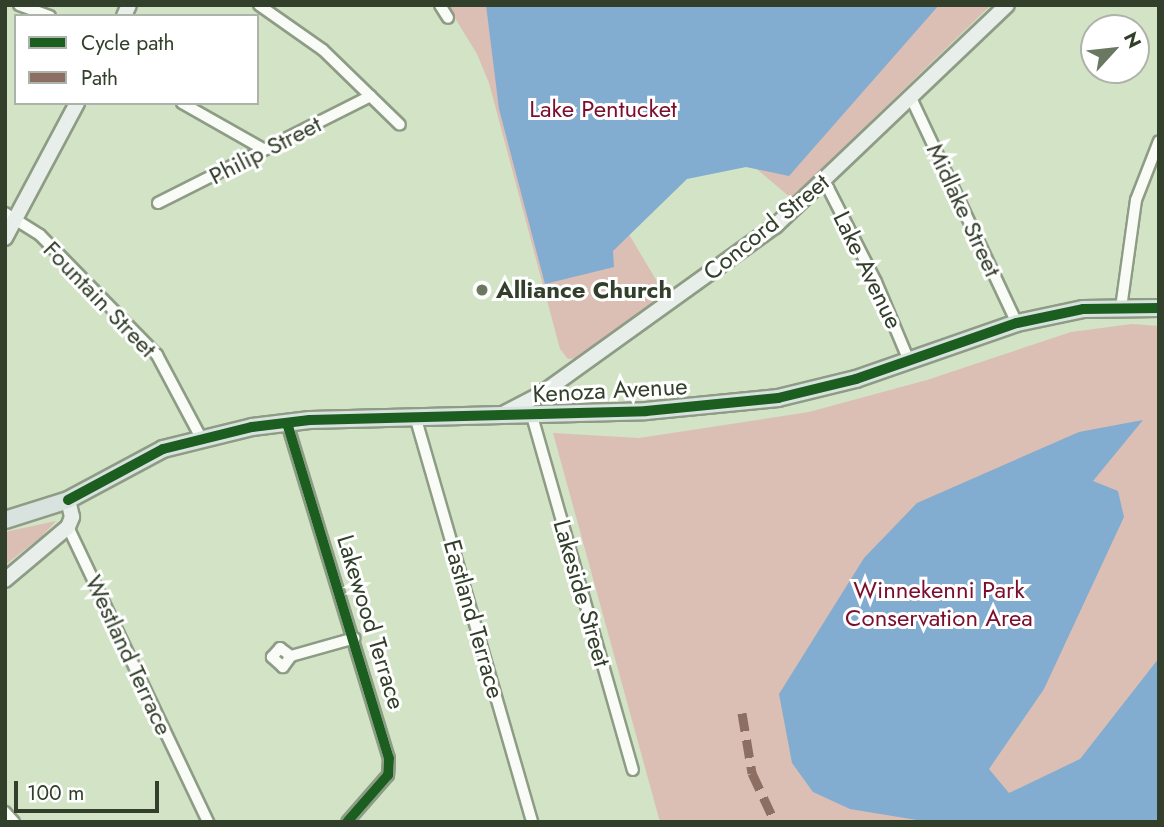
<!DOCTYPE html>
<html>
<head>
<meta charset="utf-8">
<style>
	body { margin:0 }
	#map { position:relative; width:1164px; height:827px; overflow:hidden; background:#d2e3c6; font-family:Jost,sans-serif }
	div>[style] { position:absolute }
	.green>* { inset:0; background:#dbbeb4 }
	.water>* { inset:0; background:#82add0 }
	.roads { filter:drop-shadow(2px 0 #8e9c85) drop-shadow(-2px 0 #8e9c85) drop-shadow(0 2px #8e9c85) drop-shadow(0 -2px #8e9c85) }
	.street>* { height:10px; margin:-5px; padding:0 5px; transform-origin:5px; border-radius:5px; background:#f8fbf6 }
	.secondary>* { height:14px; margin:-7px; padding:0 7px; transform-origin:7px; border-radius:7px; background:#e8efeb }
	.primary>* { height:16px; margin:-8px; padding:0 8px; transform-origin:8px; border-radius:8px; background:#d8e3df }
	.quiet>* { height:9px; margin-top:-4.5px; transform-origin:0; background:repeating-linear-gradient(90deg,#8d6e63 0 18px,transparent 0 27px) }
	.cycleway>* { height:10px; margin:-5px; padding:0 5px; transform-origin:5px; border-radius:5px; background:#1b5e20 }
	.dots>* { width:19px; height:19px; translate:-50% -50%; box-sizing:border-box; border:4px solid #fff; border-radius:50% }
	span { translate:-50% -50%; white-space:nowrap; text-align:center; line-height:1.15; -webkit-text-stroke:6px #fff; paint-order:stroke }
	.park-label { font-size:24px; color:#7c0e2d }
	.street-label { font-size:24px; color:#323f2a }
	.poi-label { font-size:24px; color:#323f2a; font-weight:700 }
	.left { translate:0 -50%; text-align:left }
	.frame { position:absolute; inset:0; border:7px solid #323f2a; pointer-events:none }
	.legend { position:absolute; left:14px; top:14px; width:245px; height:91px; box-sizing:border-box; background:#fff; border:2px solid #adb2aa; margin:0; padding:9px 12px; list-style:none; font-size:21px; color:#323f2a }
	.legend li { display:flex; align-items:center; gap:14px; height:35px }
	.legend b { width:35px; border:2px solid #adb2aa }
	.north { position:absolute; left:1080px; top:14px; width:70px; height:70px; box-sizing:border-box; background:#fff; border:2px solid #adb2aa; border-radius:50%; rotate:63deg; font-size:19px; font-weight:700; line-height:28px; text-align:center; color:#323f2a }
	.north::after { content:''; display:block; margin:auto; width:24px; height:32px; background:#6a7861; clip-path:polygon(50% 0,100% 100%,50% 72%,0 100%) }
	.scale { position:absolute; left:14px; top:781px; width:145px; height:32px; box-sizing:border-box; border:4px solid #323f2a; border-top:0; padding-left:9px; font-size:21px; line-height:24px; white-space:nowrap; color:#323f2a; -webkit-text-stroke:5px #fff; paint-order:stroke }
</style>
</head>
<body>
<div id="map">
	<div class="green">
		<i style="clip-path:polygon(447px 5px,991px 5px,791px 198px,746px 160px,683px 176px,627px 231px,665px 295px,577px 358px,568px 359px,560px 349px,489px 83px,477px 54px)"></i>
		<i style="clip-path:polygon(1132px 324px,1159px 326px,1159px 822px,660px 822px,553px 433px,639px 438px,809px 412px,927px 380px,1071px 332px)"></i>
		<i style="clip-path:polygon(56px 521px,41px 537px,5px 565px,5px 532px)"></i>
	</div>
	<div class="water">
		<i style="clip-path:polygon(486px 5px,939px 5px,789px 176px,746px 167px,687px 179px,613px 251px,614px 267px,545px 284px,499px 109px)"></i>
		<i style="clip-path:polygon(1143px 420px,1093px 481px,1118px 491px,1124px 517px,1044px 689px,989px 769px,1009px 793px,1080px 759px,1159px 658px,1159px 822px,929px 822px,850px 809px,813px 792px,792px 763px,779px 694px,864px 558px,917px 503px,1079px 432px)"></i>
	</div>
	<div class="roads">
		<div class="street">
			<i style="left:19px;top:5px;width:33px;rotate:20deg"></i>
			<i style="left:259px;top:5px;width:78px;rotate:35.1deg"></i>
			<i style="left:323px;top:50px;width:107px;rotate:44.2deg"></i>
			<i style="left:440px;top:5px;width:15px;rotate:58deg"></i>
			<i style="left:911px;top:98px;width:249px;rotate:64.8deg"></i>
			<i style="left:182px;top:103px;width:95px;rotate:29.5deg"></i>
			<i style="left:824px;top:180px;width:114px;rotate:63deg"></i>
			<i style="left:876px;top:282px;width:86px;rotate:67.3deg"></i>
			<i style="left:158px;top:203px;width:238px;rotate:-26.7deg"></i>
			<i style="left:5px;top:213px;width:41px;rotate:32.2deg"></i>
			<i style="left:40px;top:235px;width:168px;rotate:45.7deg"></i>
			<i style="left:157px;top:355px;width:92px;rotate:62deg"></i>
			<i style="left:1121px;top:308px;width:109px;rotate:-82.1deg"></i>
			<i style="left:1136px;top:200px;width:63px;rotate:-68.7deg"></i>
			<i style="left:415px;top:416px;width:423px;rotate:73.9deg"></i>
			<i style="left:532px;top:416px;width:368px;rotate:74.1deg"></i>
			<i style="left:287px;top:423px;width:350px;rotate:73.1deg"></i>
			<i style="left:389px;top:758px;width:17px;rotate:93deg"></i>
			<i style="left:388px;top:775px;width:62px;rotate:131.1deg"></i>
			<i style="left:68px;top:527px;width:327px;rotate:64.6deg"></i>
			<i style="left:291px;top:656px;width:14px;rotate:126deg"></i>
			<i style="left:283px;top:667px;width:15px;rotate:-138deg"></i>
			<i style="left:272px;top:657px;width:12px;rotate:-48deg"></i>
			<i style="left:280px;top:648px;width:14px;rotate:36deg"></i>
			<i style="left:291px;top:656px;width:66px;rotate:-15.7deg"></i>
			<i style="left:5px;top:812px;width:13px;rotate:48deg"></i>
		</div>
		<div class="secondary">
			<i style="left:124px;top:16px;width:12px;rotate:-66deg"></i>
			<i style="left:5px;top:238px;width:153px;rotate:-61.9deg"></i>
			<i style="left:501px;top:415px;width:45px;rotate:-27.7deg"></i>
			<i style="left:541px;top:394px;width:288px;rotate:-35.7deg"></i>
			<i style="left:775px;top:226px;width:320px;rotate:-43.6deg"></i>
			<i style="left:5px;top:580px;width:82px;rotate:-40.1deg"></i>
			<i style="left:68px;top:527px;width:11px;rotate:-68deg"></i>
			<i style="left:72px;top:517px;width:17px;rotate:-103deg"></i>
		</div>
		<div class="primary">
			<i style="left:5px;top:520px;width:66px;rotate:-17.6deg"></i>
			<i style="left:68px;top:500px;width:108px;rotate:-28.2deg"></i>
			<i style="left:163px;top:449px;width:92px;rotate:-13.9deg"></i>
			<i style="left:252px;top:427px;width:58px;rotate:-6.9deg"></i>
			<i style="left:310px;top:420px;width:336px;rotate:-1.5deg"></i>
			<i style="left:646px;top:411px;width:133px;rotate:-5.6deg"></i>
			<i style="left:778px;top:398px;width:80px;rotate:-13.7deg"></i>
			<i style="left:856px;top:379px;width:170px;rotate:-19.2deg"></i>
			<i style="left:1017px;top:323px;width:67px;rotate:-12deg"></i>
			<i style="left:1083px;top:309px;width:76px;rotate:-0.8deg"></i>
		</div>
	</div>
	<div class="quiet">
		<i style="left:742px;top:713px;width:61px;rotate:80.5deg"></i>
		<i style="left:752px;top:773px;width:54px;rotate:64.9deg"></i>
	</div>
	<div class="cycleway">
		<i style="left:287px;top:423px;width:350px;rotate:73.1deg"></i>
		<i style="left:389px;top:758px;width:17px;rotate:93deg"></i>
		<i style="left:388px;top:775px;width:62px;rotate:131.1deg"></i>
		<i style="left:68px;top:500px;width:108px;rotate:-28.2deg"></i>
		<i style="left:163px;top:449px;width:92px;rotate:-13.9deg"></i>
		<i style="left:252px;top:427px;width:58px;rotate:-6.9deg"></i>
		<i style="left:310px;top:420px;width:336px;rotate:-1.5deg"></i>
		<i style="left:646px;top:411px;width:133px;rotate:-5.6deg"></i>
		<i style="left:778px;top:398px;width:80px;rotate:-13.7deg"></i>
		<i style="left:856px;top:379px;width:170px;rotate:-19.2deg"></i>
		<i style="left:1017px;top:323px;width:67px;rotate:-12deg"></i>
		<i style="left:1083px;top:309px;width:76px;rotate:-0.8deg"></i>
	</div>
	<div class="dots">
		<i style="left:482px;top:290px;background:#6a7861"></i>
	</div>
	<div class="park-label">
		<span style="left:603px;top:109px">Lake Pentucket</span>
		<span style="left:939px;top:604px">Winnekenni Park<br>Conservation Area</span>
	</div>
	<div class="street-label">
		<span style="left:265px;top:150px;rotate:-27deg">Philip Street</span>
		<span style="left:964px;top:210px;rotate:65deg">Midlake Street</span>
		<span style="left:766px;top:227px;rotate:-39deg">Concord Street</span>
		<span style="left:868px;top:270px;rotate:64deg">Lake Avenue</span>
		<span style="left:100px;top:299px;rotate:46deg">Fountain Street</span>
		<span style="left:610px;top:390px;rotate:-3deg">Kenoza Avenue</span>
		<span style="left:582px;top:593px;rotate:74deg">Lakeside Street</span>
		<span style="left:474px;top:619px;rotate:74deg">Eastland Terrace</span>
		<span style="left:371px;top:622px;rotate:73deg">Lakewood Terrace</span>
		<span style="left:129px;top:655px;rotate:65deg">Westland Terrace</span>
	</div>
	<div class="poi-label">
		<span class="left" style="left:496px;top:290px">Alliance Church</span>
	</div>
	<div class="frame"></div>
	<ul class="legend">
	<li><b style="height:9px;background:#1b5e20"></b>Cycle path</li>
	<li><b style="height:9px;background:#8d6e63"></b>Path</li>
	</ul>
	<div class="north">N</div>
	<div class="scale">100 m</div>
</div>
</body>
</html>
